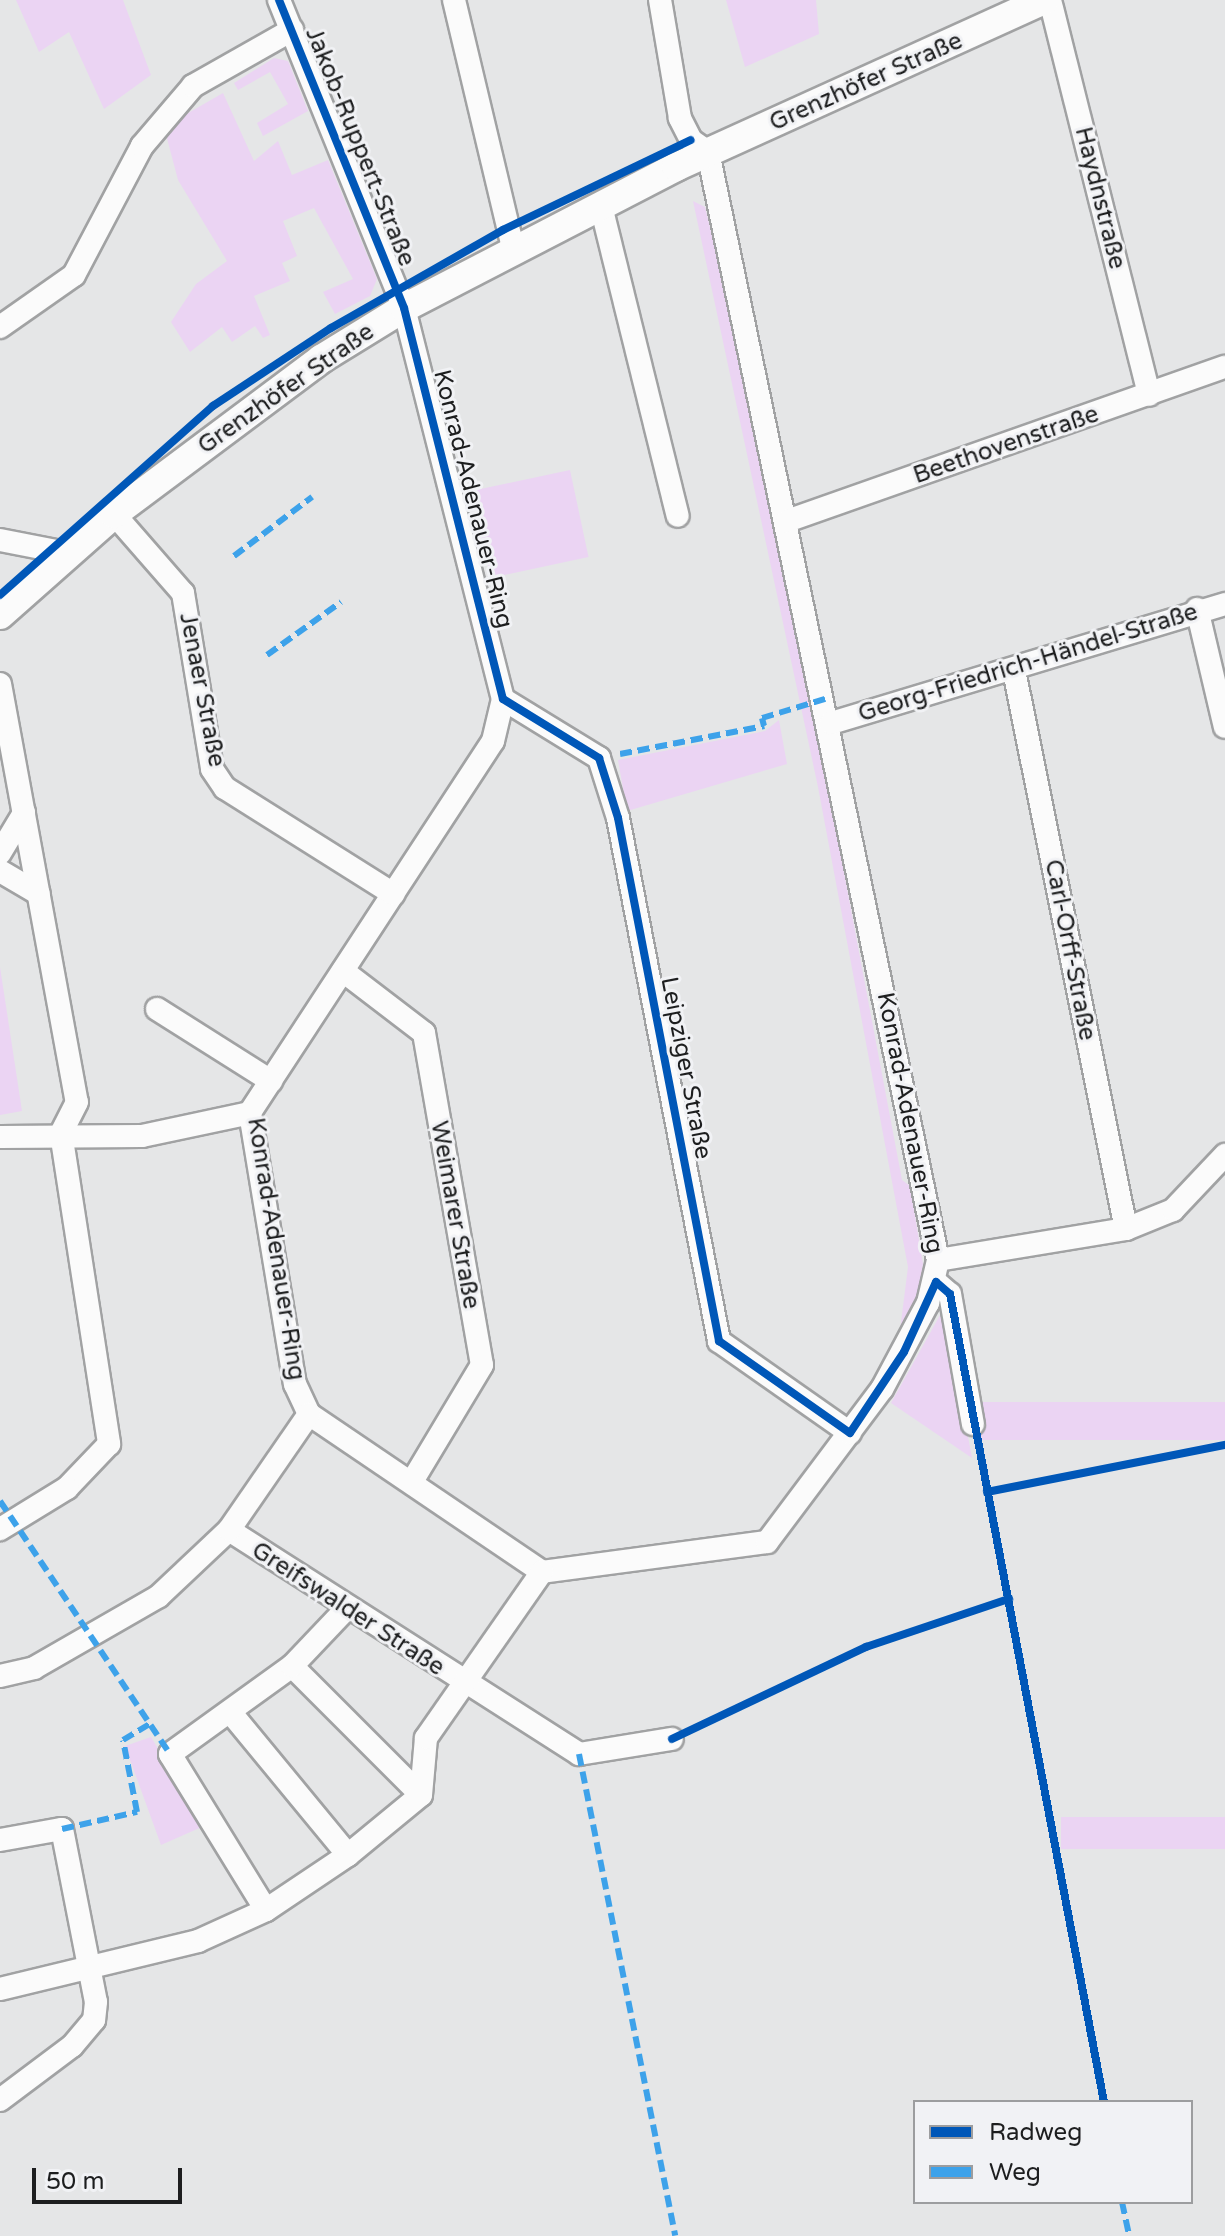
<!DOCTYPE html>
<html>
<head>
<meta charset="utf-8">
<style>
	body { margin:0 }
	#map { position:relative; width:1225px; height:2236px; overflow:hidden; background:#e5e6e7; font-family:"Varela Round",sans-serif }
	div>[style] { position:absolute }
	.green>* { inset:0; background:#ebd4f3; transform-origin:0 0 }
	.roads { filter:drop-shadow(2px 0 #a1a2a3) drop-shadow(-2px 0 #a1a2a3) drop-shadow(0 2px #a1a2a3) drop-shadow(0 -2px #a1a2a3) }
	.minor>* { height:22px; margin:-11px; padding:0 11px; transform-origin:11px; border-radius:11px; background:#fbfbfb }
	.tertiary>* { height:28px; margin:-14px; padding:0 14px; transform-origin:14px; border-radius:14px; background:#fbfbfb }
	.quiet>* { height:6px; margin-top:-3px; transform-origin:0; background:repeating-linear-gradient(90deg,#3da2ea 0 12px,transparent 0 18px) }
	.cycleway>* { height:8px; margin:-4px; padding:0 4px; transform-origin:4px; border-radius:4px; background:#0057b8 }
	span { translate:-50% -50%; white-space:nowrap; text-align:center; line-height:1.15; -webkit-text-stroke:6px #f1f2f5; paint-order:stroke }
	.street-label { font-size:24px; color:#1d1e1f }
	.legend { position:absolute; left:913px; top:2100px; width:280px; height:104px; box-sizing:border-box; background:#f1f2f5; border:2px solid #9c9d9f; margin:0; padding:10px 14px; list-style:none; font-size:24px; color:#1d1e1f }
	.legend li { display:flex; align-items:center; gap:16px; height:40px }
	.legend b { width:40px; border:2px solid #9c9d9f }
	.scale { position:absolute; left:32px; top:2168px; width:150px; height:36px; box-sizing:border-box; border:4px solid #1d1e1f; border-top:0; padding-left:10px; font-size:24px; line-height:28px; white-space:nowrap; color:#1d1e1f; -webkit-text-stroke:6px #f1f2f5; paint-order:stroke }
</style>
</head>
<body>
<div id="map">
	<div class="green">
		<i style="clip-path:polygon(16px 0,123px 0,151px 75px,104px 109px,69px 32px,39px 52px)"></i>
		<i style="clip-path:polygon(726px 0,816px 0,819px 34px,745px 67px)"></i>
		<i style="clip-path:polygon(274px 58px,288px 61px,308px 111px,263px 136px,257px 123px,288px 104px,270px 72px,238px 90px,234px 83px)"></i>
		<i style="clip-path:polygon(223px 93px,254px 161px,278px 141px,292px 175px,328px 160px,377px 279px,370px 296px,335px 314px,323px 292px,353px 279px,314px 208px,283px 221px,297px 256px,282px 263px,290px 281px,254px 296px,270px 335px,263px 338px,255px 326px,232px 342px,222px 327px,190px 352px,171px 322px,196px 284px,227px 261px,178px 180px,164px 127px)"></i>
		<i style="clip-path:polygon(693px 201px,705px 207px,764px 449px,902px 1180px,910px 1186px,923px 1264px,914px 1316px,898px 1346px,908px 1267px,818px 787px)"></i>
		<i style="left:570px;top:470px;width:89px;height:100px;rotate:78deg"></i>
		<i style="clip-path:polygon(779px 720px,787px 764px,627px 811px,618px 760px,765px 731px)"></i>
		<i style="clip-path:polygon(0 967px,22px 1111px,0 1115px)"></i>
		<i style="clip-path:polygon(944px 1308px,972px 1458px,891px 1403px)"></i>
		<i style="left:1225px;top:1402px;width:38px;height:244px;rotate:90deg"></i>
		<i style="clip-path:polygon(151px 1737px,204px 1826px,161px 1845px,125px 1746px)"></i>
		<i style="left:1225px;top:1817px;width:32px;height:164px;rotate:90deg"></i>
	</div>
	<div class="roads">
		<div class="minor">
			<i style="left:279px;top:0;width:332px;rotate:67.9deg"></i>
			<i style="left:404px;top:308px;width:403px;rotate:75.8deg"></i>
			<i style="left:503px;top:699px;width:43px;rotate:103.4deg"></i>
			<i style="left:493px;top:741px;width:444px;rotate:123.2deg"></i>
			<i style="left:250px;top:1113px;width:275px;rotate:80.6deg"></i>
			<i style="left:295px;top:1384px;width:33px;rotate:65deg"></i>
			<i style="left:309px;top:1414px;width:282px;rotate:34.1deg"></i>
			<i style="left:542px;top:1572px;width:227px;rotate:-7.6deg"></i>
			<i style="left:767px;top:1542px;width:191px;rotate:-53.1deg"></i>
			<i style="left:882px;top:1389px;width:98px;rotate:-61.9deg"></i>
			<i style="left:928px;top:1303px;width:44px;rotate:-76.9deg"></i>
			<i style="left:938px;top:1260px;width:1132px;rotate:-101.73deg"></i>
			<i style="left:708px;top:152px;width:21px;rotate:-145deg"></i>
			<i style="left:691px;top:140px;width:25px;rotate:-117deg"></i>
			<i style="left:680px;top:118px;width:120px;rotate:-99.6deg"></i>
			<i style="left:454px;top:0;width:258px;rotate:76.6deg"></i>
			<i style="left:1050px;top:0;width:407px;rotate:75.9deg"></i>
			<i style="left:601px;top:206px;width:319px;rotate:76.1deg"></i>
			<i style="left:0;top:327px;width:90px;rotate:-35.1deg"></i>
			<i style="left:74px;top:275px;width:146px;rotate:-62.2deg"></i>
			<i style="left:142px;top:146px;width:79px;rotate:-49.6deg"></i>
			<i style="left:193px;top:86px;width:114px;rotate:-29.5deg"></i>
			<i style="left:114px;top:514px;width:105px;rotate:48.9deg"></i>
			<i style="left:183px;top:593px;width:178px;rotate:80.6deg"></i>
			<i style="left:212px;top:769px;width:23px;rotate:56deg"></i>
			<i style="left:225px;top:788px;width:199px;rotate:32.2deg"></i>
			<i style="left:787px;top:521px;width:464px;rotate:-19.4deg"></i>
			<i style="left:0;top:540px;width:68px;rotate:11deg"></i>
			<i style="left:1197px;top:609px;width:121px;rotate:76.7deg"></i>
			<i style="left:1014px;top:670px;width:570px;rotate:78.67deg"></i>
			<i style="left:0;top:684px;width:425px;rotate:79.6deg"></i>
			<i style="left:77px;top:1102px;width:35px;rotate:117deg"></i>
			<i style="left:61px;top:1133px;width:315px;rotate:81.2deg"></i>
			<i style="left:109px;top:1444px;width:61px;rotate:133.7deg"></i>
			<i style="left:67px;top:1488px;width:79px;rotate:148.5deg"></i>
			<i style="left:503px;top:699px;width:113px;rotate:31.6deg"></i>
			<i style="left:599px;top:758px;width:63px;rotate:72.4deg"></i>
			<i style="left:618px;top:818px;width:533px;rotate:79.07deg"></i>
			<i style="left:719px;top:1341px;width:160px;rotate:35.1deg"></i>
			<i style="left:831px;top:723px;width:412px;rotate:-16.8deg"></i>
			<i style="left:0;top:853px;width:47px;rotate:-59deg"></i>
			<i style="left:0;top:871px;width:45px;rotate:30.5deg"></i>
			<i style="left:343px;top:971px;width:102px;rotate:37.4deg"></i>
			<i style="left:424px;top:1033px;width:337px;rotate:80.1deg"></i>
			<i style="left:482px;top:1365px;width:134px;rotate:121deg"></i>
			<i style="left:157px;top:1009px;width:135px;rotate:32.3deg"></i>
			<i style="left:0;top:1137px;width:142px;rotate:-0.4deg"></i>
			<i style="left:142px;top:1136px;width:110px;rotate:-12deg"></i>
			<i style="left:938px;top:1260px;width:191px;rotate:-9.4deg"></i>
			<i style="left:1126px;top:1229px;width:51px;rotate:-22deg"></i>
			<i style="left:1173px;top:1210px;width:76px;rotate:-46.6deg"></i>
			<i style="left:936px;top:1282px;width:18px;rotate:41deg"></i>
			<i style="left:950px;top:1294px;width:132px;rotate:80deg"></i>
			<i style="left:229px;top:1530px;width:416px;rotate:32.6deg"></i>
			<i style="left:579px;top:1754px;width:94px;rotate:-9.2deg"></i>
			<i style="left:292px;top:1666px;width:182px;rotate:45deg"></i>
			<i style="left:0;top:1676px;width:35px;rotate:-13deg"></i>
			<i style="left:34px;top:1668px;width:144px;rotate:-29.9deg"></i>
			<i style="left:159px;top:1596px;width:96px;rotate:-43.3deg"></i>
			<i style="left:229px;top:1530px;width:141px;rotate:-55.4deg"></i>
			<i style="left:231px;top:1713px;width:184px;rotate:50.5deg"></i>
			<i style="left:0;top:1840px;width:63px;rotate:-10.1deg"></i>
			<i style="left:62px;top:1829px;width:176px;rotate:78.9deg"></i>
			<i style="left:96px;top:2002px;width:18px;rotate:96deg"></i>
			<i style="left:94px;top:2020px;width:34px;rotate:130deg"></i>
			<i style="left:72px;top:2046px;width:90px;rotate:143.1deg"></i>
			<i style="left:266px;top:1910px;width:183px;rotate:-121.6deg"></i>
			<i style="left:170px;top:1754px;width:150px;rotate:-35.8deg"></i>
			<i style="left:292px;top:1666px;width:80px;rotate:-46.5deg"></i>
			<i style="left:0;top:1989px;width:204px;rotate:-13.6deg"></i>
			<i style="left:198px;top:1941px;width:75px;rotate:-24.5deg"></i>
			<i style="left:266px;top:1910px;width:99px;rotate:-33.9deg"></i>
			<i style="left:348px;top:1855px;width:94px;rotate:-39.4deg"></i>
			<i style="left:421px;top:1795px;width:57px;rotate:-85deg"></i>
			<i style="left:426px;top:1738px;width:203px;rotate:-55.1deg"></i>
		</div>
		<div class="tertiary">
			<i style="left:0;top:615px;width:152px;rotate:-41.5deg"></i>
			<i style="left:114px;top:514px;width:259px;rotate:-36.8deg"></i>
			<i style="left:321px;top:359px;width:97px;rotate:-31.6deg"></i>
			<i style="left:404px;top:308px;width:306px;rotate:-27.4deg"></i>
			<i style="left:676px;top:167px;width:404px;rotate:-24.4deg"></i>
		</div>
	</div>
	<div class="quiet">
		<i style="left:234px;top:556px;width:98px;rotate:-37.1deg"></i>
		<i style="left:267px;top:655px;width:91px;rotate:-35.6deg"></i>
		<i style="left:620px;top:754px;width:147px;rotate:-11deg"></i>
		<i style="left:764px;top:726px;width:8px;rotate:-104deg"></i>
		<i style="left:762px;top:718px;width:66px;rotate:-16.8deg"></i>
		<i style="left:0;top:1501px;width:305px;rotate:56.1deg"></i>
		<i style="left:579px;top:1754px;width:491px;rotate:78.7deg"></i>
		<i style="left:62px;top:1829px;width:77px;rotate:-12.8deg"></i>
		<i style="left:137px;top:1812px;width:73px;rotate:-101deg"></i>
		<i style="left:123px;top:1740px;width:31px;rotate:-31deg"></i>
		<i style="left:1122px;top:2202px;width:35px;rotate:78deg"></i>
	</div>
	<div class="cycleway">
		<i style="left:279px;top:0;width:332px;rotate:67.9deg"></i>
		<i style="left:404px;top:308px;width:403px;rotate:75.8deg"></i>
		<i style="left:503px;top:699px;width:113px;rotate:31.6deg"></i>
		<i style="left:599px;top:758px;width:63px;rotate:72.4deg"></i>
		<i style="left:618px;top:818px;width:533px;rotate:79.07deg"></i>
		<i style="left:719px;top:1341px;width:160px;rotate:35.1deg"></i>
		<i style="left:850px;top:1433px;width:97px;rotate:-56.3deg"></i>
		<i style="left:904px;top:1352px;width:77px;rotate:-65.4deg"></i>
		<i style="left:936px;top:1282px;width:18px;rotate:41deg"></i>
		<i style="left:950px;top:1294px;width:823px;rotate:79.21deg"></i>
		<i style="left:0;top:595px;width:285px;rotate:-41.6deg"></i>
		<i style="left:213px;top:406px;width:141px;rotate:-33.5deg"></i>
		<i style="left:331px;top:328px;width:198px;rotate:-29.7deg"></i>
		<i style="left:503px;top:230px;width:208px;rotate:-25.6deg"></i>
		<i style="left:987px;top:1492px;width:243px;rotate:-11.2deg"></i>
		<i style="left:672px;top:1739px;width:215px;rotate:-25.4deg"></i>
		<i style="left:866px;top:1647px;width:151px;rotate:-18.6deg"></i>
	</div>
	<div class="street-label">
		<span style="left:866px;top:82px;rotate:-24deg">Grenzhöfer Straße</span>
		<span style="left:360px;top:147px;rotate:68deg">Jakob-Ruppert-Straße</span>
		<span style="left:1100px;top:198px;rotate:76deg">Haydnstraße</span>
		<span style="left:286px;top:389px;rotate:-35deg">Grenzhöfer Straße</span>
		<span style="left:1006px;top:445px;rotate:-19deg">Beethovenstraße</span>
		<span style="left:473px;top:499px;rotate:76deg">Konrad-Adenauer-Ring</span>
		<span style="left:1028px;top:663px;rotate:-17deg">Georg-Friedrich-Händel-Straße</span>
		<span style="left:202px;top:690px;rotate:79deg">Jenaer Straße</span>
		<span style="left:1070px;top:950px;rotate:79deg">Carl-Orff-Straße</span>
		<span style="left:686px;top:1068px;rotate:79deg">Leipziger Straße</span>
		<span style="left:910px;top:1123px;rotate:79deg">Konrad-Adenauer-Ring</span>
		<span style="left:455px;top:1215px;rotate:80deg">Weimarer Straße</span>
		<span style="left:276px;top:1249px;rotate:81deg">Konrad-Adenauer-Ring</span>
		<span style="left:348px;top:1609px;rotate:33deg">Greifswalder Straße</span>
	</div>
	<ul class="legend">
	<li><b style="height:10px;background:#0057b8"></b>Radweg</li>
	<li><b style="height:10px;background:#3da2ea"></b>Weg</li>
	</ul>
	<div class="scale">50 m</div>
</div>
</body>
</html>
